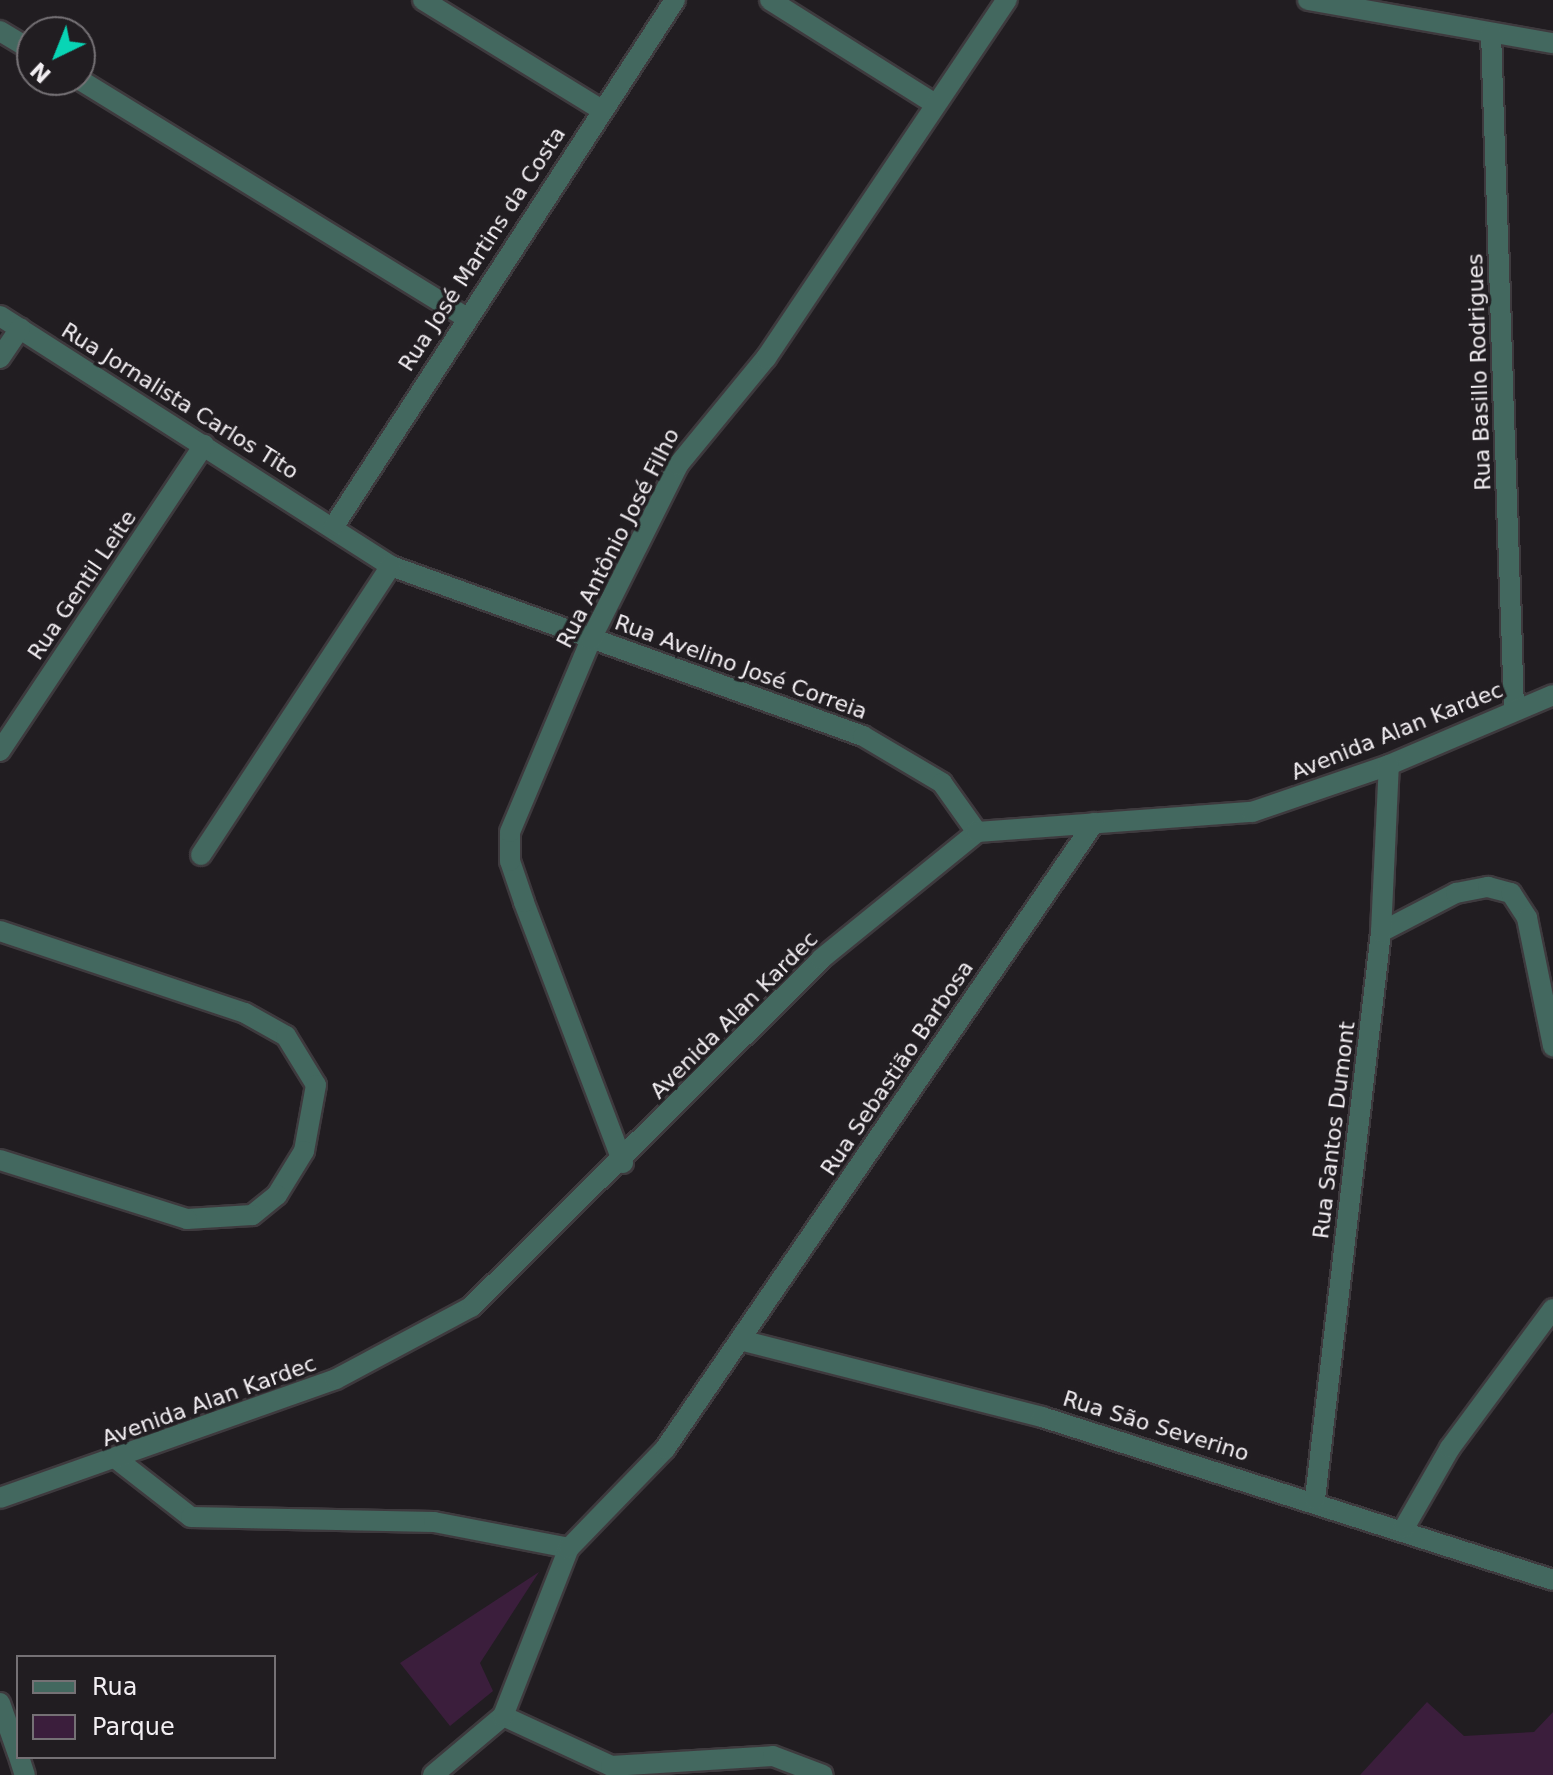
<!DOCTYPE html>
<html>
<head>
<meta charset="utf-8">
<style>
	body { margin:0 }
	#map { position:relative; width:1553px; height:1775px; overflow:hidden; background:#211d21; font-family:"DejaVu Sans",sans-serif }
	div>[style] { position:absolute }
	.green>* { inset:0; background:#3b1e3c }
	.roads { filter:drop-shadow(2px 0 #3e3a3e) drop-shadow(-2px 0 #3e3a3e) drop-shadow(0 2px #3e3a3e) drop-shadow(0 -2px #3e3a3e) }
	.street>* { height:20px; margin:-10px; padding:0 10px; transform-origin:10px; border-radius:10px; background:#43685f }
	span { translate:-50% -50%; white-space:nowrap; text-align:center; line-height:1.15; -webkit-text-stroke:7px #211d21; paint-order:stroke }
	.street-label { font-size:22px; color:#f2eef2 }
	.legend { position:absolute; left:16px; top:1655px; width:260px; height:104px; box-sizing:border-box; background:#211d21; border:2px solid #757175; margin:0; padding:10px 14px; list-style:none; font-size:24px; color:#f2eef2 }
	.legend li { display:flex; align-items:center; gap:16px; height:40px }
	.legend b { width:40px; border:2px solid #757175 }
	.north { position:absolute; left:16px; top:16px; width:80px; height:80px; box-sizing:border-box; background:#211d21; border:2px solid #757175; border-radius:50%; rotate:223deg; font-size:22px; font-weight:700; line-height:32px; text-align:center; color:#f2eef2 }
	.north::after { content:''; display:block; margin:auto; width:28px; height:36px; background:#08d5b5; clip-path:polygon(50% 0,100% 100%,50% 72%,0 100%) }
</style>
</head>
<body>
<div id="map">
	<div class="green">
		<i style="clip-path:polygon(539px 1572px,480px 1663px,493px 1691px,450px 1726px,400px 1663px)"></i>
		<i style="clip-path:polygon(1427px 1702px,1464px 1736px,1534px 1732px,1553px 1712px,1553px 1775px,1360px 1775px)"></i>
	</div>
	<div class="roads">
		<div class="street">
			<i style="left:423px;top:0;width:208px;rotate:31.6deg"></i>
			<i style="left:770px;top:0;width:195px;rotate:32.2deg"></i>
			<i style="left:1308px;top:0;width:249px;rotate:10deg"></i>
			<i style="left:0;top:31px;width:37px;rotate:31deg"></i>
			<i style="left:1491px;top:33px;width:677px;rotate:88.05deg"></i>
			<i style="left:80px;top:80px;width:454px;rotate:31.6deg"></i>
			<i style="left:0;top:316px;width:464px;rotate:32.6deg"></i>
			<i style="left:391px;top:566px;width:502px;rotate:19.81deg"></i>
			<i style="left:863px;top:736px;width:92px;rotate:30.7deg"></i>
			<i style="left:942px;top:783px;width:60px;rotate:54.5deg"></i>
			<i style="left:0;top:358px;width:36px;rotate:-56deg"></i>
			<i style="left:334px;top:526px;width:627px;rotate:-57.05deg"></i>
			<i style="left:0;top:751px;width:368px;rotate:-56.3deg"></i>
			<i style="left:201px;top:855px;width:346px;rotate:-56.7deg"></i>
			<i style="left:0;top:931px;width:258px;rotate:18.5deg"></i>
			<i style="left:245px;top:1013px;width:47px;rotate:29.3deg"></i>
			<i style="left:286px;top:1036px;width:57px;rotate:58.5deg"></i>
			<i style="left:316px;top:1085px;width:67px;rotate:100.3deg"></i>
			<i style="left:304px;top:1151px;width:52px;rotate:121.5deg"></i>
			<i style="left:277px;top:1195px;width:32px;rotate:141deg"></i>
			<i style="left:252px;top:1215px;width:65px;rotate:176.5deg"></i>
			<i style="left:187px;top:1219px;width:196px;rotate:-162.5deg"></i>
			<i style="left:1381px;top:932px;width:85px;rotate:-27.5deg"></i>
			<i style="left:1456px;top:893px;width:33px;rotate:-11deg"></i>
			<i style="left:1488px;top:887px;width:24px;rotate:15deg"></i>
			<i style="left:1511px;top:893px;width:30px;rotate:57deg"></i>
			<i style="left:1527px;top:918px;width:131px;rotate:78.5deg"></i>
			<i style="left:623px;top:1163px;width:279px;rotate:-110.8deg"></i>
			<i style="left:524px;top:902px;width:43px;rotate:-108.9deg"></i>
			<i style="left:510px;top:861px;width:29px;rotate:-90deg"></i>
			<i style="left:510px;top:832px;width:209px;rotate:-67.2deg"></i>
			<i style="left:591px;top:639px;width:195px;rotate:-63.4deg"></i>
			<i style="left:678px;top:465px;width:139px;rotate:-50.6deg"></i>
			<i style="left:766px;top:358px;width:432px;rotate:-56.1deg"></i>
			<i style="left:740px;top:1340px;width:312px;rotate:14.3deg"></i>
			<i style="left:1042px;top:1417px;width:536px;rotate:17.69deg"></i>
			<i style="left:119px;top:1461px;width:91px;rotate:37.9deg"></i>
			<i style="left:191px;top:1517px;width:243px;rotate:1.2deg"></i>
			<i style="left:434px;top:1522px;width:137px;rotate:10.9deg"></i>
			<i style="left:0;top:1498px;width:356px;rotate:-19.5deg"></i>
			<i style="left:336px;top:1379px;width:153px;rotate:-28.1deg"></i>
			<i style="left:471px;top:1307px;width:494px;rotate:-44.8deg"></i>
			<i style="left:821px;top:959px;width:201px;rotate:-39.1deg"></i>
			<i style="left:977px;top:832px;width:276px;rotate:-4.2deg"></i>
			<i style="left:1252px;top:812px;width:145px;rotate:-18.9deg"></i>
			<i style="left:1389px;top:765px;width:178px;rotate:-23.1deg"></i>
			<i style="left:1315px;top:1499px;width:571px;rotate:-83.36deg"></i>
			<i style="left:1381px;top:932px;width:167px;rotate:-87.3deg"></i>
			<i style="left:1404px;top:1528px;width:92px;rotate:-60.1deg"></i>
			<i style="left:1450px;top:1448px;width:173px;rotate:-53.5deg"></i>
			<i style="left:0;top:1703px;width:54px;rotate:70.6deg"></i>
			<i style="left:503px;top:1716px;width:119px;rotate:24.8deg"></i>
			<i style="left:611px;top:1766px;width:162px;rotate:-3.5deg"></i>
			<i style="left:773px;top:1756px;width:53px;rotate:20.8deg"></i>
			<i style="left:19px;top:1757px;width:19px;rotate:72deg"></i>
			<i style="left:433px;top:1775px;width:92px;rotate:-40.1deg"></i>
			<i style="left:503px;top:1716px;width:180px;rotate:-68.6deg"></i>
			<i style="left:569px;top:1548px;width:138px;rotate:-45.9deg"></i>
			<i style="left:665px;top:1449px;width:759px;rotate:-55.58deg"></i>
		</div>
	</div>
	<div class="street-label">
		<span style="left:482px;top:249px;rotate:-57deg">Rua José Martins da Costa</span>
		<span style="left:1479px;top:372px;rotate:-92deg">Rua Basillo Rodrigues</span>
		<span style="left:180px;top:401px;rotate:32deg">Rua Jornalista Carlos Tito</span>
		<span style="left:618px;top:538px;rotate:-63deg">Rua Antônio José Filho</span>
		<span style="left:82px;top:585px;rotate:-56deg">Rua Gentil Leite</span>
		<span style="left:741px;top:667px;rotate:20deg">Rua Avelino José Correia</span>
		<span style="left:1397px;top:731px;rotate:-22deg">Avenida Alan Kardec</span>
		<span style="left:734px;top:1015px;rotate:-45deg">Avenida Alan Kardec</span>
		<span style="left:897px;top:1068px;rotate:-56deg">Rua Sebastião Barbosa</span>
		<span style="left:1334px;top:1130px;rotate:-83deg">Rua Santos Dumont</span>
		<span style="left:209px;top:1401px;rotate:-20deg">Avenida Alan Kardec</span>
		<span style="left:1156px;top:1426px;rotate:17deg">Rua São Severino</span>
	</div>
	<ul class="legend">
	<li><b style="height:10px;background:#43685f"></b>Rua</li>
	<li><b style="height:22px;background:#3b1e3c"></b>Parque</li>
	</ul>
	<div class="north">N</div>
</div>
</body>
</html>
